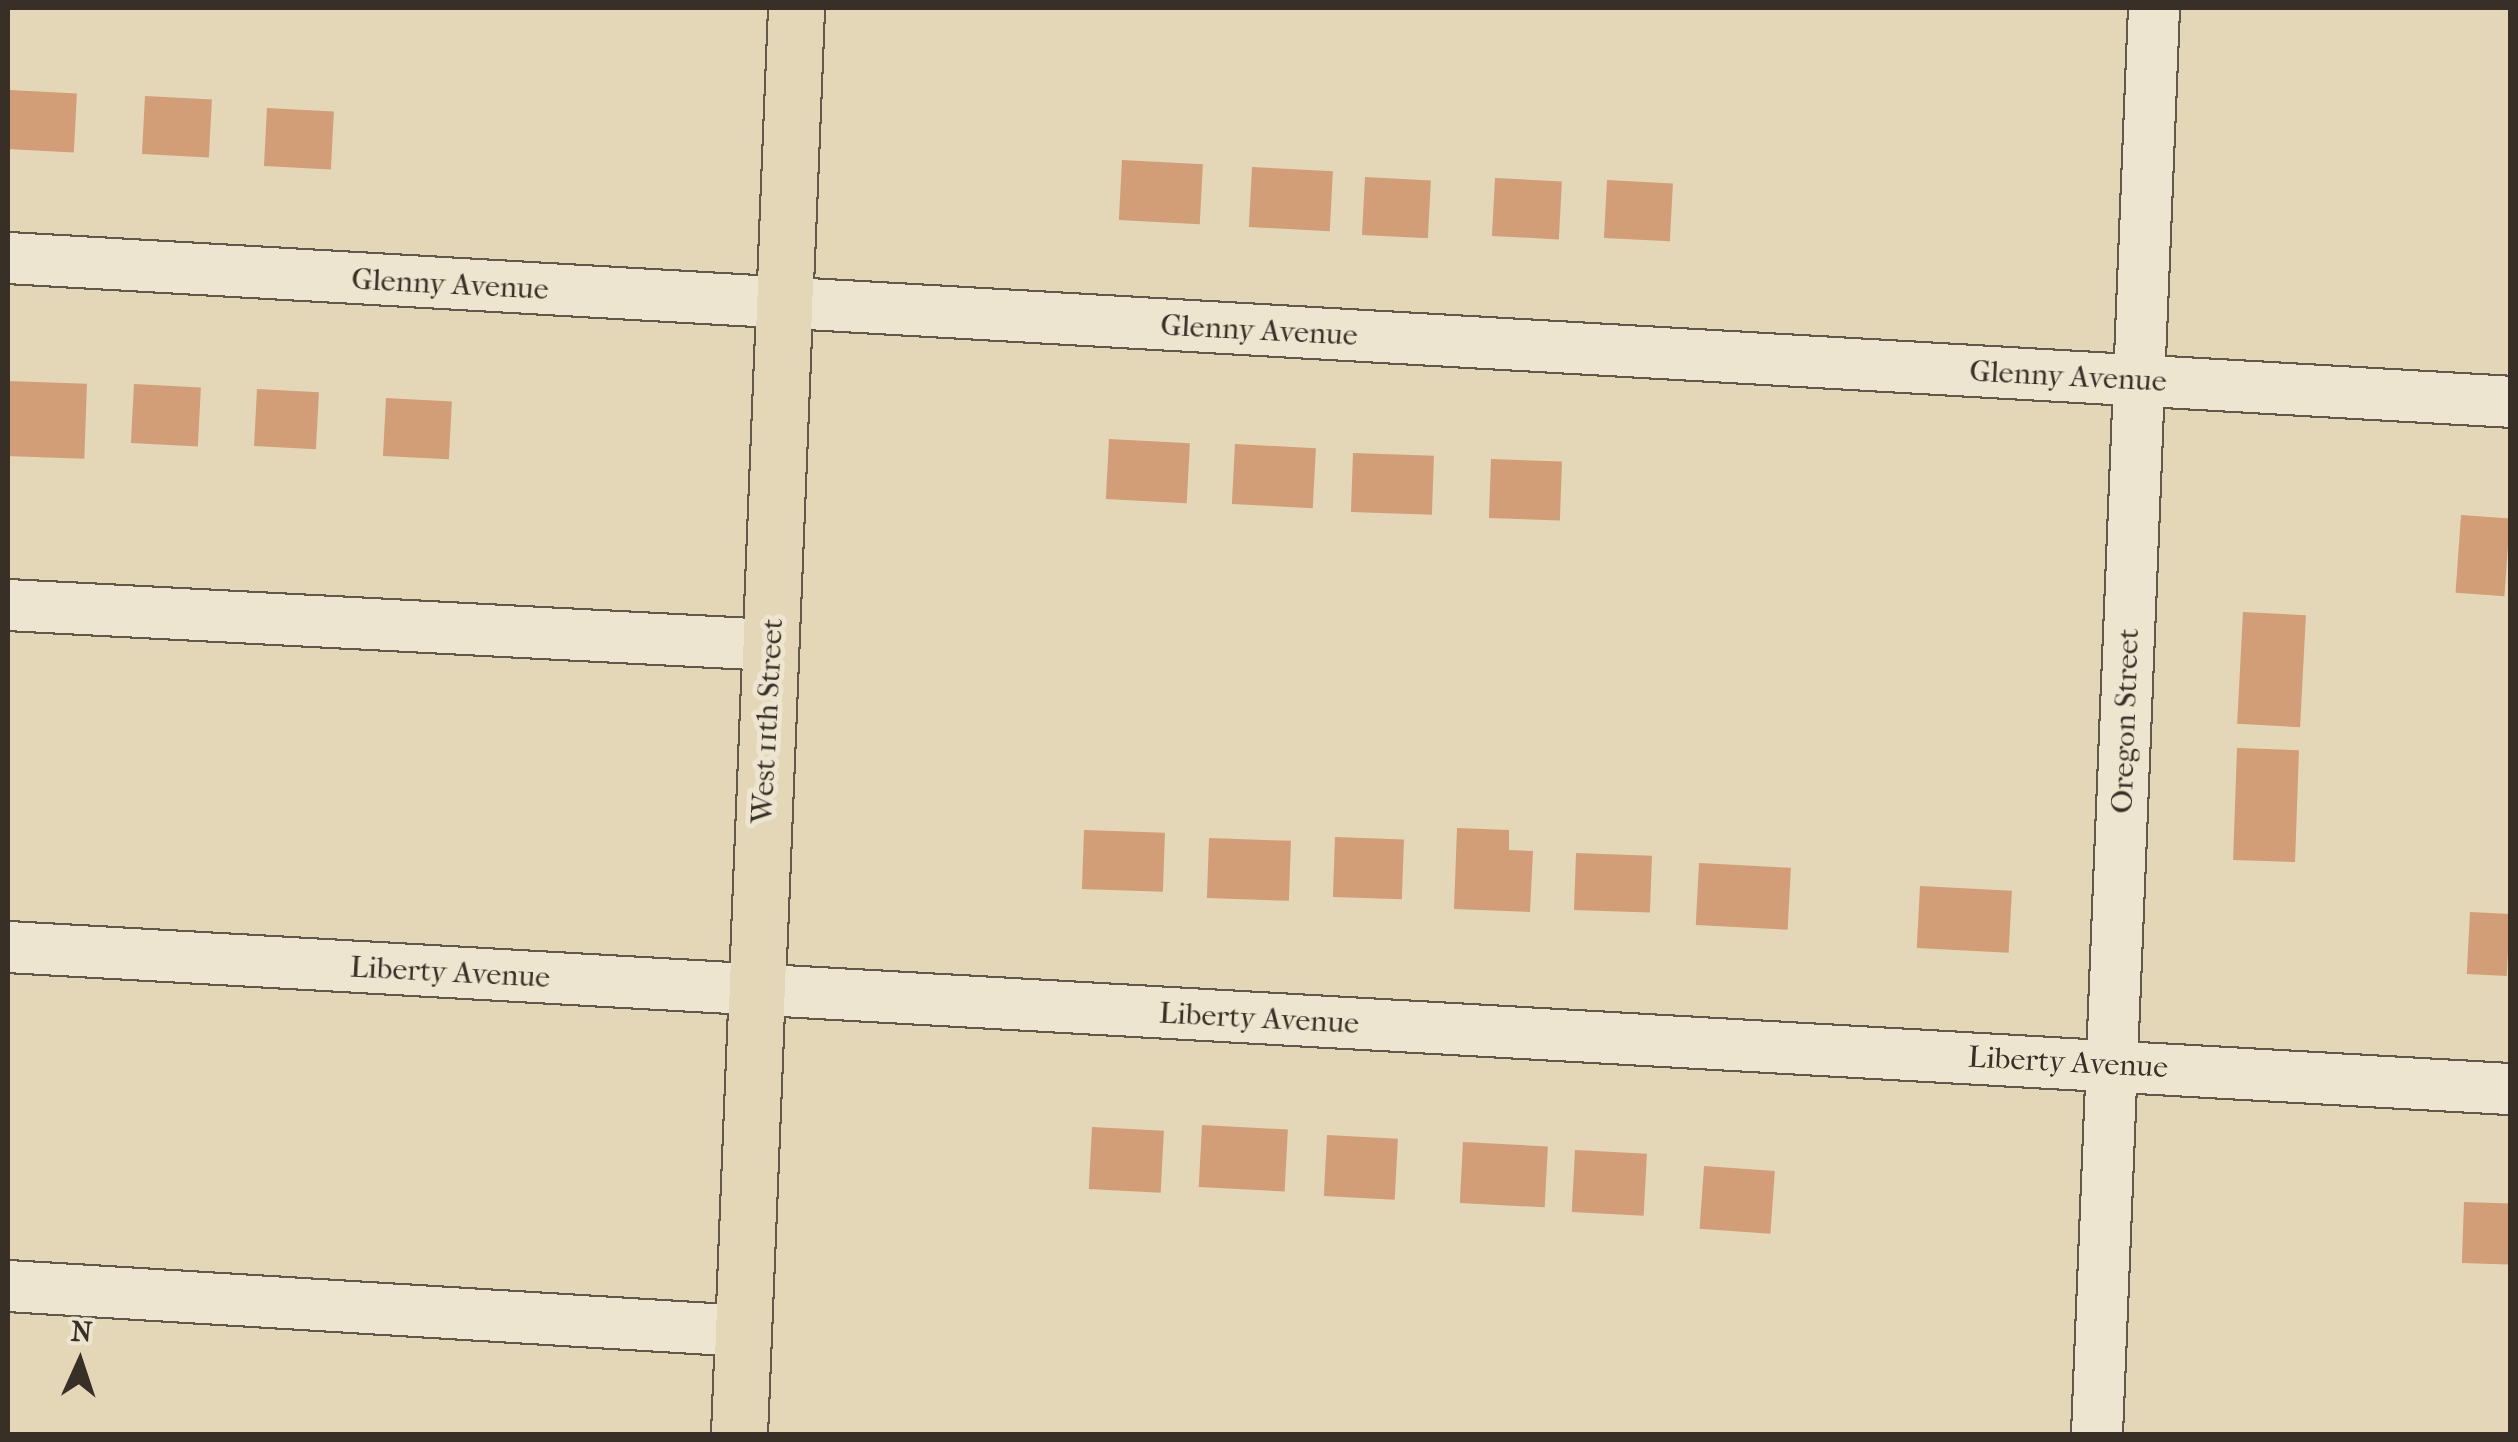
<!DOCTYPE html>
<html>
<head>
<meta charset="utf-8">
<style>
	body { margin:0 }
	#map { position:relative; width:2518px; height:1442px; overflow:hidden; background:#e4d7b7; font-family:"IM FELL French Canon",serif }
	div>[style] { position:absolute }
	.building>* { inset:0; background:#d29e78; transform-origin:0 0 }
	.roads { filter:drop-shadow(2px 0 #63594a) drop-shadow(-2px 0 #63594a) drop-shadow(0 2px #63594a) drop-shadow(0 -2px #63594a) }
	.minor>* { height:50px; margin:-25px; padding:0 25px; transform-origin:25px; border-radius:25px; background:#ede5d0 }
	.major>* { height:55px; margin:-27.5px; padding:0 27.5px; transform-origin:27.5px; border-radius:27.5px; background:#e4d7b7 }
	span { translate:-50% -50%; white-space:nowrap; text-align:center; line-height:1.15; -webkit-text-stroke:10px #ede5d0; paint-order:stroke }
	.street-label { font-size:30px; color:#382f26 }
	.frame { position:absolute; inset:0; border:10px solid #382f26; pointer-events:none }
	.north { position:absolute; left:30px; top:1312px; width:100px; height:100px; -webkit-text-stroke:8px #ede5d0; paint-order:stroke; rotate:3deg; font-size:28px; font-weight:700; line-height:40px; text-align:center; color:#382f26 }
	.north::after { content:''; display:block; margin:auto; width:35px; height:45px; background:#382f26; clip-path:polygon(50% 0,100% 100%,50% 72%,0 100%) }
</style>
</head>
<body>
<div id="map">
	<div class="building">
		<i style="left:10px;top:90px;width:67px;height:59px;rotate:3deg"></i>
		<i style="left:145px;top:96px;width:67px;height:58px;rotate:3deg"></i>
		<i style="left:267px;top:108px;width:67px;height:58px;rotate:3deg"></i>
		<i style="left:1122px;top:160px;width:81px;height:60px;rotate:3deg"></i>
		<i style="left:1252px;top:167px;width:81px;height:60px;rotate:3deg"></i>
		<i style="left:1365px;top:177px;width:66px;height:58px;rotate:3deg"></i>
		<i style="left:1495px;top:178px;width:67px;height:58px;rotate:3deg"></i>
		<i style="left:1607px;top:180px;width:66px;height:58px;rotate:3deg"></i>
		<i style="left:8px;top:381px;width:79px;height:75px;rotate:2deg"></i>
		<i style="left:134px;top:384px;width:67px;height:59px;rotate:3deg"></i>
		<i style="left:257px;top:389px;width:62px;height:57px;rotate:3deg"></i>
		<i style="left:386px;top:398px;width:66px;height:58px;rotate:3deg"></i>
		<i style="left:1109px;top:439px;width:81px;height:60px;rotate:3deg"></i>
		<i style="left:1235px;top:444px;width:81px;height:60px;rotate:3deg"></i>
		<i style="left:1353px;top:453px;width:81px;height:59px;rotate:2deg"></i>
		<i style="left:1491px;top:459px;width:71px;height:59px;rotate:2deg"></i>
		<i style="left:2461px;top:515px;width:49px;height:78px;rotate:4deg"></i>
		<i style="left:2243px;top:612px;width:63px;height:112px;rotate:3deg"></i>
		<i style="left:2237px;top:748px;width:62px;height:112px;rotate:2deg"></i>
		<i style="clip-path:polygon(1457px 828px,1509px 830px,1509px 850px,1533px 851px,1530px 912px,1454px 909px)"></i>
		<i style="left:1084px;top:830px;width:81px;height:59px;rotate:2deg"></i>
		<i style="left:1335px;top:837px;width:69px;height:60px;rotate:2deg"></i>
		<i style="left:1209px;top:838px;width:82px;height:60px;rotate:2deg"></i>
		<i style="left:1576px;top:853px;width:76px;height:57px;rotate:2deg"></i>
		<i style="left:1699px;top:863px;width:92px;height:62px;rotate:3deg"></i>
		<i style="left:1920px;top:886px;width:92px;height:62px;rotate:3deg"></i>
		<i style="left:2470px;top:912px;width:40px;height:62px;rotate:3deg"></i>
		<i style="left:1202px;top:1125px;width:86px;height:62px;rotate:3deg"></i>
		<i style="left:1092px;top:1127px;width:72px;height:62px;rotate:3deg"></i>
		<i style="left:1327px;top:1135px;width:71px;height:61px;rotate:3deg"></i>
		<i style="left:1463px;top:1142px;width:85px;height:61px;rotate:3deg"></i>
		<i style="left:1575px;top:1150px;width:72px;height:62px;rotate:3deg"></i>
		<i style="left:1704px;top:1166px;width:71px;height:63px;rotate:4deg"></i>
		<i style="left:2464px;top:1202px;width:46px;height:61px;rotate:2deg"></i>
	</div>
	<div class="roads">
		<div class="minor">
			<i style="left:8px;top:258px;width:2506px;rotate:3.29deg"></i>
			<i style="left:8px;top:605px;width:765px;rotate:3deg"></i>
			<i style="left:8px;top:947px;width:2506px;rotate:3.25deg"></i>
			<i style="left:8px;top:1286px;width:736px;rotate:3.5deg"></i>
			<i style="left:2097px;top:1434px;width:1427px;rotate:-87.71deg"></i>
		</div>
		<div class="major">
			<i style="left:739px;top:1434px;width:1427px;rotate:-87.71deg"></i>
		</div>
	</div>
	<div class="street-label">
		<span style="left:450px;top:285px;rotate:3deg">Glenny Avenue</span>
		<span style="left:1259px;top:331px;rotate:3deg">Glenny Avenue</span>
		<span style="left:2068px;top:377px;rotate:3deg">Glenny Avenue</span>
		<span style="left:768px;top:721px;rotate:-87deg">West 11th Street</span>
		<span style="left:2126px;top:721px;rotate:-88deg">Oregon Street</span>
		<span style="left:450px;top:973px;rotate:3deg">Liberty Avenue</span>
		<span style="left:1259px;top:1019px;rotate:3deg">Liberty Avenue</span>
		<span style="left:2068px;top:1063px;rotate:3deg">Liberty Avenue</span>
	</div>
	<div class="frame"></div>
	<div class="north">N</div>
</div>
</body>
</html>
